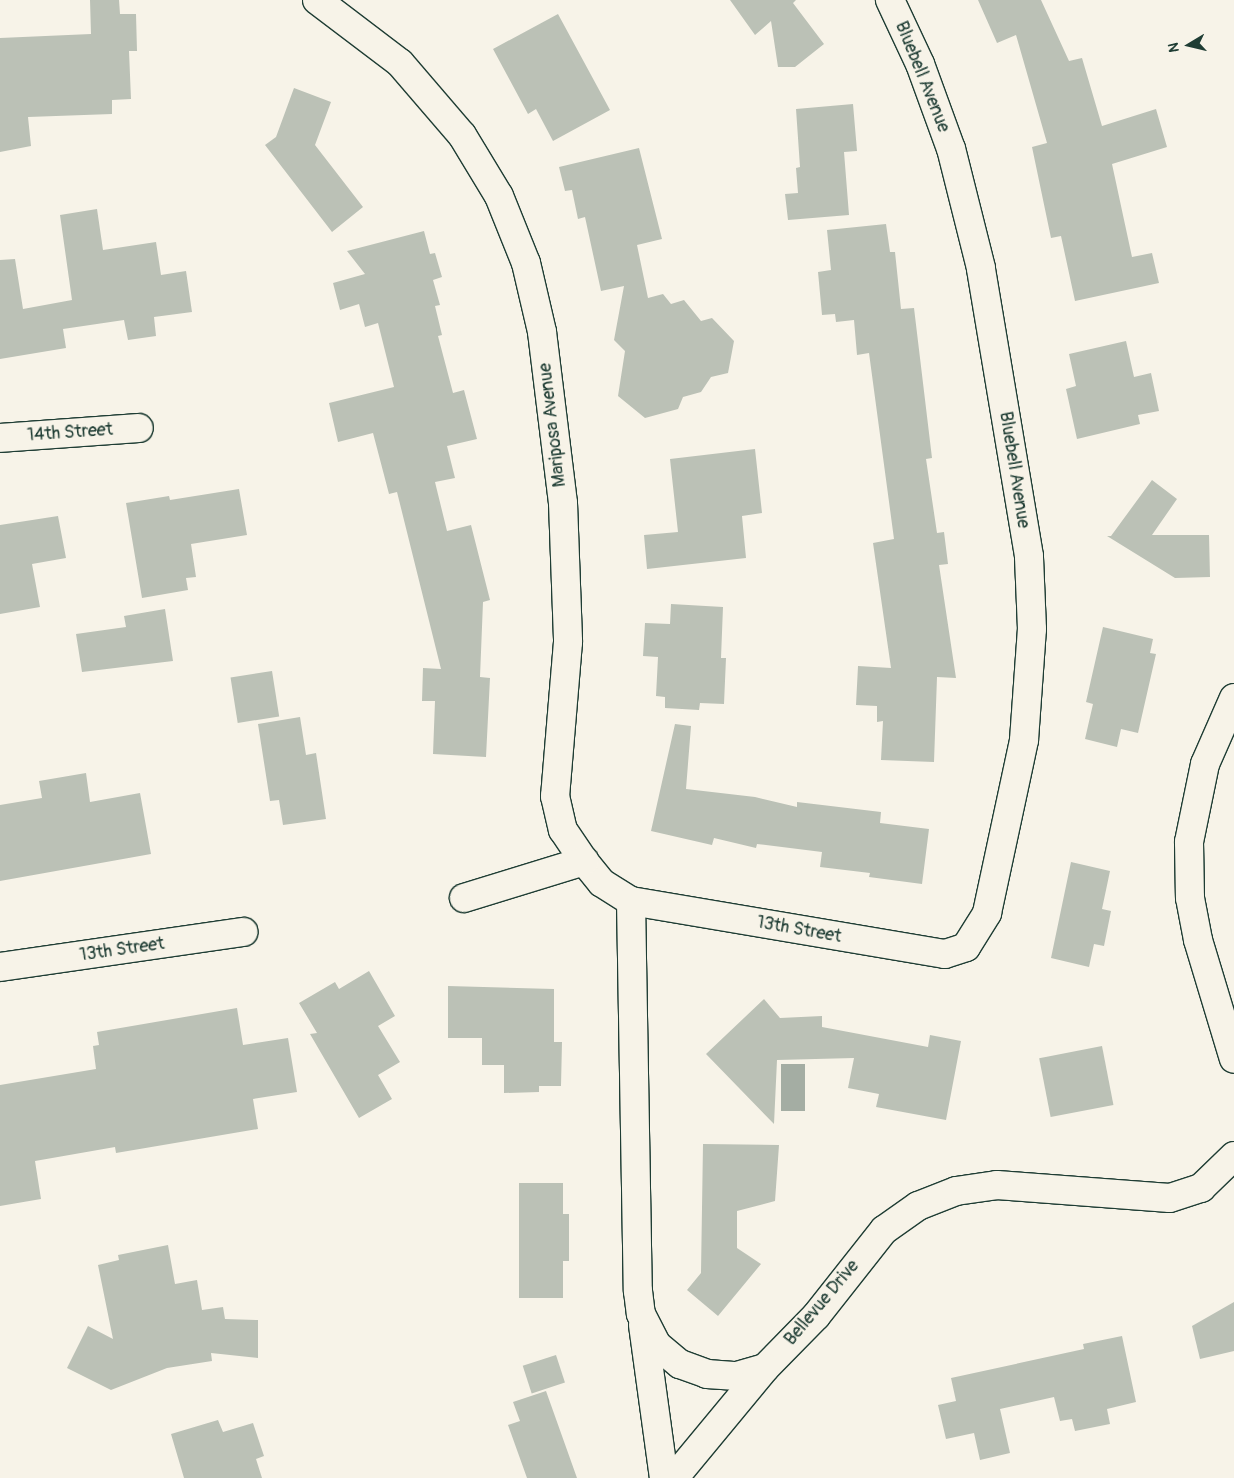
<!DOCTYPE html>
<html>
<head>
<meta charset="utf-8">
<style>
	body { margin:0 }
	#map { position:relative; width:1234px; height:1478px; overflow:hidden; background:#f7f3e8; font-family:Pangolin,sans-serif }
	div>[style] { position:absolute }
	.water>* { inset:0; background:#a4ada3; transform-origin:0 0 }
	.building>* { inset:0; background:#bbc1b6; transform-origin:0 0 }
	.roads { filter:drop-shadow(1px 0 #1f3d34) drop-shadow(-1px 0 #1f3d34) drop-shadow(0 1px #1f3d34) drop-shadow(0 -1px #1f3d34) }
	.minor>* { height:28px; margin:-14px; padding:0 14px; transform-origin:14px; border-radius:14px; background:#f7f3e8 }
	span { translate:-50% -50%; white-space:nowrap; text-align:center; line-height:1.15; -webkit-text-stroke:4px #f7f3e8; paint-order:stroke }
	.street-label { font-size:18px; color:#1f3d34 }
	.north { position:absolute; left:1164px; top:20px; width:50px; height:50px; -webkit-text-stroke:4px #f7f3e8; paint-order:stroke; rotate:261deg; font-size:14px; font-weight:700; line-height:20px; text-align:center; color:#1f3d34 }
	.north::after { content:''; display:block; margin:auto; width:18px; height:22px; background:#1f3d34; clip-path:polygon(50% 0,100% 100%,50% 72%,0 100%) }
</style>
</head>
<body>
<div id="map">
	<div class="water">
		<i style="left:781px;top:1064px;width:24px;height:47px"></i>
	</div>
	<div class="building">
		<i style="clip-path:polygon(90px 0,119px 0,120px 14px,136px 14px,137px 51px,129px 51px,131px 99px,112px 100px,112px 114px,28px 117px,31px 146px,0 152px,0 38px,91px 34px)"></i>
		<i style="clip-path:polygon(730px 0,796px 0,793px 3px,824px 44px,795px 67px,778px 67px,771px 21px,755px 35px)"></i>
		<i style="clip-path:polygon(978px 0,1041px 0,1069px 61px,1082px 58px,1102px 126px,1156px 109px,1167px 147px,1112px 164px,1132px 257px,1152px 253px,1159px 283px,1075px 301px,1061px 236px,1051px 238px,1032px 147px,1047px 143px,1016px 35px,997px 43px)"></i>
		<i style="clip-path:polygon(558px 14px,610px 110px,553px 141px,536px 109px,528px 114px,493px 49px)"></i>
		<i style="clip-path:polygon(294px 88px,331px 102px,315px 145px,363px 207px,332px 232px,265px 145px,276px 137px)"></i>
		<i style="clip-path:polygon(853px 104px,857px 151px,844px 152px,849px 215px,788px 220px,785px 194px,798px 193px,796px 168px,800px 167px,796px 109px)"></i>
		<i style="clip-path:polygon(639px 148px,662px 239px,637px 245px,648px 298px,663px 294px,671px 304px,684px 300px,701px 321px,712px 318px,734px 341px,728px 373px,711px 377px,701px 392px,683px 397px,678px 409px,645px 418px,618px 396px,625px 351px,614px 340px,624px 286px,601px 291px,585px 217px,578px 219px,572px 190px,565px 191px,559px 167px)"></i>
		<i style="clip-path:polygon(97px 209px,103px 250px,156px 242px,161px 275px,186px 271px,192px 312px,154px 317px,156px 336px,128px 340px,124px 320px,63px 329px,66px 348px,0 359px,0 260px,15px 259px,23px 309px,72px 300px,60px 215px)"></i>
		<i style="clip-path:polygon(886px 224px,890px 252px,895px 252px,901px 309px,914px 308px,932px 458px,926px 459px,937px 533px,944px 532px,948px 564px,939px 565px,956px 678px,937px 677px,934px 762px,881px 760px,883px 721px,877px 722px,877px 706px,856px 705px,858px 666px,891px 668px,873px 543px,894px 539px,869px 353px,857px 355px,854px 320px,836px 322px,835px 314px,822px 315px,818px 272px,831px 270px,827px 230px)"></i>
		<i style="clip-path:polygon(424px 231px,430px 254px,435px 253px,442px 277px,433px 280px,440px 305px,435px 306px,442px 335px,438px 336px,453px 393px,464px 390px,477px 439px,447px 446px,455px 478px,435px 482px,447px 531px,471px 525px,490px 600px,483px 602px,480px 677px,490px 678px,486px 757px,433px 754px,435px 701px,422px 701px,423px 668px,441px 669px,397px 492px,389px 494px,373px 433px,338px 442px,329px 403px,394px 387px,378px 323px,365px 327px,359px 304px,340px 310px,333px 283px,365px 274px,347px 251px)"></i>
		<i style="clip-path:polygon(1126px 341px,1134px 377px,1151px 373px,1159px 411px,1138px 415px,1140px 424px,1077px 439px,1066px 389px,1076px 386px,1069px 354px)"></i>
		<i style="clip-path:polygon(755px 449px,762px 513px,742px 516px,746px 558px,647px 569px,644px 535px,678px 532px,670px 459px)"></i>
		<i style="clip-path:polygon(1152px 480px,1177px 499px,1152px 535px,1209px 535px,1210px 577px,1175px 578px,1107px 536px,1111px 536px)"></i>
		<i style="clip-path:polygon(239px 489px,247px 535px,191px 544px,196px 577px,186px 578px,188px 590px,142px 598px,126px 503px,169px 496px,170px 500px)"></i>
		<i style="clip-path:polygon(58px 516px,66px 558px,32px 564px,40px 607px,0 614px,0 525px)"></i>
		<i style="clip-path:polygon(671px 604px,723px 607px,721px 658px,726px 658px,724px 704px,700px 703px,699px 710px,665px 708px,665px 697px,656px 696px,658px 657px,643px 656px,645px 623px,670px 624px)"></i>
		<i style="clip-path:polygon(165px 609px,173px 661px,82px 672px,76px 634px,126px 627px,124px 616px)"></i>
		<i style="clip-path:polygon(1103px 627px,1153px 639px,1150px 653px,1156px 654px,1138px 733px,1121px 729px,1117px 747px,1085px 739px,1093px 704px,1086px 702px)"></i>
		<i style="left:272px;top:671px;width:46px;height:42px;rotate:81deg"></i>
		<i style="clip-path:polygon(300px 717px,306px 755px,316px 753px,326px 819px,283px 825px,279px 800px,270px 801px,258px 724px)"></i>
		<i style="clip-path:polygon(675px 724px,691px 726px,686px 789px,755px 797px,797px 807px,797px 802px,881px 812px,880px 823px,929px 829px,922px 884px,869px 877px,870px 873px,820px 867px,822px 852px,757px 844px,756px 848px,714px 838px,712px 845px,651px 831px)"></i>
		<i style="clip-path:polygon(86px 773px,90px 802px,140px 793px,151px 854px,0 881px,0 805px,42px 798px,39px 781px)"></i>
		<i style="clip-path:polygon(1071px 862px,1110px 871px,1102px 909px,1111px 911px,1104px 946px,1094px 944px,1089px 967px,1051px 958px)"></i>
		<i style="clip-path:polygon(369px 971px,395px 1016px,378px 1026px,400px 1062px,378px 1075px,392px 1099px,359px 1118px,310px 1034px,317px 1033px,299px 1003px,335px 982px,339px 989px)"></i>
		<i style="clip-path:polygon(448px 986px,554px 989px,554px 1042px,562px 1042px,561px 1086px,539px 1086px,539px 1092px,504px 1093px,504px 1065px,482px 1065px,482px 1038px,448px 1038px)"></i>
		<i style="clip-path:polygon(764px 999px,780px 1018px,822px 1016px,822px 1027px,928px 1047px,930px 1035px,961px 1041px,946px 1120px,876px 1107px,879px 1094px,848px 1088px,854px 1058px,777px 1060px,774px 1124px,706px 1054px)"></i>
		<i style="clip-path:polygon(237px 1008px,243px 1045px,288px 1038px,297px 1092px,253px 1099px,258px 1129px,116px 1153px,115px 1147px,35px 1161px,41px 1199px,0 1206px,0 1085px,96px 1069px,93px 1046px,99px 1045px,97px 1032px)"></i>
		<i style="left:1102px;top:1046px;width:60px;height:64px;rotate:79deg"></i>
		<i style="clip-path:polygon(703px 1144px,779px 1145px,775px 1201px,737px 1211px,737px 1248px,761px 1264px,718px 1316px,687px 1290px,701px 1273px)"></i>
		<i style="clip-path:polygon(519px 1183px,563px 1183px,563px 1214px,569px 1214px,569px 1261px,563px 1261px,563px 1298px,519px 1298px)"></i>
		<i style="clip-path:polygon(168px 1245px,175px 1284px,197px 1280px,202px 1310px,223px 1307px,225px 1319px,258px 1320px,258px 1358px,211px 1353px,212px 1361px,167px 1368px,111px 1390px,67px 1368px,88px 1326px,113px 1339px,98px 1265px,119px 1260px,118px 1255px)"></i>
		<i style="clip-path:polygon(1234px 1302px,1234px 1351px,1200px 1359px,1192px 1326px)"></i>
		<i style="clip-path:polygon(1122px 1336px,1136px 1402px,1107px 1409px,1110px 1424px,1075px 1431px,1072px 1419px,1060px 1421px,1054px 1397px,1000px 1409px,1010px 1453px,980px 1460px,974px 1433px,946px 1439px,938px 1405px,956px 1401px,951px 1378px,1084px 1349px,1083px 1344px)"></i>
		<i style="left:556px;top:1355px;width:29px;height:35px;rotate:72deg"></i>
		<i style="clip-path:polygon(546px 1391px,577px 1478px,527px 1478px,508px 1425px,520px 1421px,513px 1402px)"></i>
		<i style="clip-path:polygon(218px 1420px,223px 1432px,253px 1423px,264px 1456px,256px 1459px,262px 1478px,184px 1478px,171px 1434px)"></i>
	</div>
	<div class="roads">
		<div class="minor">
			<i style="left:317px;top:0;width:104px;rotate:37.2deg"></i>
			<i style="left:400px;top:63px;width:95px;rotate:49.3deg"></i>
			<i style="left:462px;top:135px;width:71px;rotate:58.8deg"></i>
			<i style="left:499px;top:196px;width:72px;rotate:68.1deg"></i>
			<i style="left:526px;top:263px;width:71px;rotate:76.9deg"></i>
			<i style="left:542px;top:332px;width:172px;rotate:83deg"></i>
			<i style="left:563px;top:503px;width:139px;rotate:87.9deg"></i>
			<i style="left:568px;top:642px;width:155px;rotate:94.8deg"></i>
			<i style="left:555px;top:796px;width:35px;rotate:77deg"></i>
			<i style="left:563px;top:830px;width:37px;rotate:56deg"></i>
			<i style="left:584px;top:861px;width:28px;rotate:51deg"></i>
			<i style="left:602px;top:883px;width:34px;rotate:32deg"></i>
			<i style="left:631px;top:901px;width:318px;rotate:9.6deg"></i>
			<i style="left:945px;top:954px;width:22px;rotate:-18deg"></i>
			<i style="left:966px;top:947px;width:40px;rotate:-58deg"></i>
			<i style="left:987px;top:913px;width:177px;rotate:-77.9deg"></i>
			<i style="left:1024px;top:740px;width:111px;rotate:-85.9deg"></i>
			<i style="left:1032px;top:629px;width:73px;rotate:-92.4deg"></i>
			<i style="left:1029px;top:556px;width:292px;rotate:-99.5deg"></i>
			<i style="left:981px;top:268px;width:123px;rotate:-104.1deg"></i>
			<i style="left:951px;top:149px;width:90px;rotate:-110deg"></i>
			<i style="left:920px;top:64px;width:71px;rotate:-115.1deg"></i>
			<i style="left:0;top:438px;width:139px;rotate:-4.1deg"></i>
			<i style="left:1234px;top:698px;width:72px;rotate:113.7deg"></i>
			<i style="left:1205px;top:764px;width:80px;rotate:101.6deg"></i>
			<i style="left:1189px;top:842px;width:56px;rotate:89deg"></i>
			<i style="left:1190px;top:898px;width:43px;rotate:79.2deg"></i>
			<i style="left:1198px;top:940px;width:124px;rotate:73.2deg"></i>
			<i style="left:464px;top:898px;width:126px;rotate:-17.1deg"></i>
			<i style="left:631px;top:901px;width:390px;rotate:89deg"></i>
			<i style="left:638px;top:1291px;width:23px;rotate:83deg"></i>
			<i style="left:641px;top:1314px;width:35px;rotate:63deg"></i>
			<i style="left:657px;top:1345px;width:30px;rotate:40deg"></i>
			<i style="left:680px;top:1364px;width:29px;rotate:20deg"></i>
			<i style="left:707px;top:1374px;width:30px;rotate:4deg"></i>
			<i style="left:737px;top:1376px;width:29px;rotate:-16deg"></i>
			<i style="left:765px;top:1368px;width:73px;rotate:-45.6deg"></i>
			<i style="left:816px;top:1316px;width:110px;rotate:-51.7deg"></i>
			<i style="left:884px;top:1230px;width:42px;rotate:-35.2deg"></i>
			<i style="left:918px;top:1206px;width:41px;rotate:-21.5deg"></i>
			<i style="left:956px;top:1191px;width:41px;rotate:-8.3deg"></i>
			<i style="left:997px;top:1185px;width:173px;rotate:4.3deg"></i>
			<i style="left:1170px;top:1198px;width:33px;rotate:-18deg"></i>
			<i style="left:1201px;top:1188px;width:46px;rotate:-44.1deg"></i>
			<i style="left:0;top:967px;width:246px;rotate:-8.2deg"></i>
			<i style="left:643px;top:1325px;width:154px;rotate:82.2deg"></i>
			<i style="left:674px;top:1478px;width:143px;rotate:-50.4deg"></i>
		</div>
	</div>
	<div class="street-label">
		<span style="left:922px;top:77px;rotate:68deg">Bluebell Avenue</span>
		<span style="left:553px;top:425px;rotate:-97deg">Mariposa Avenue</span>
		<span style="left:70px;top:433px;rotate:-4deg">14th Street</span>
		<span style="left:1014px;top:470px;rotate:81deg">Bluebell Avenue</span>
		<span style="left:799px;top:930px;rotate:10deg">13th Street</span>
		<span style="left:122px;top:950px;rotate:-8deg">13th Street</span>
		<span style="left:822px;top:1303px;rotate:-50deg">Bellevue Drive</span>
	</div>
	<div class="north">N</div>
</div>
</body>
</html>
